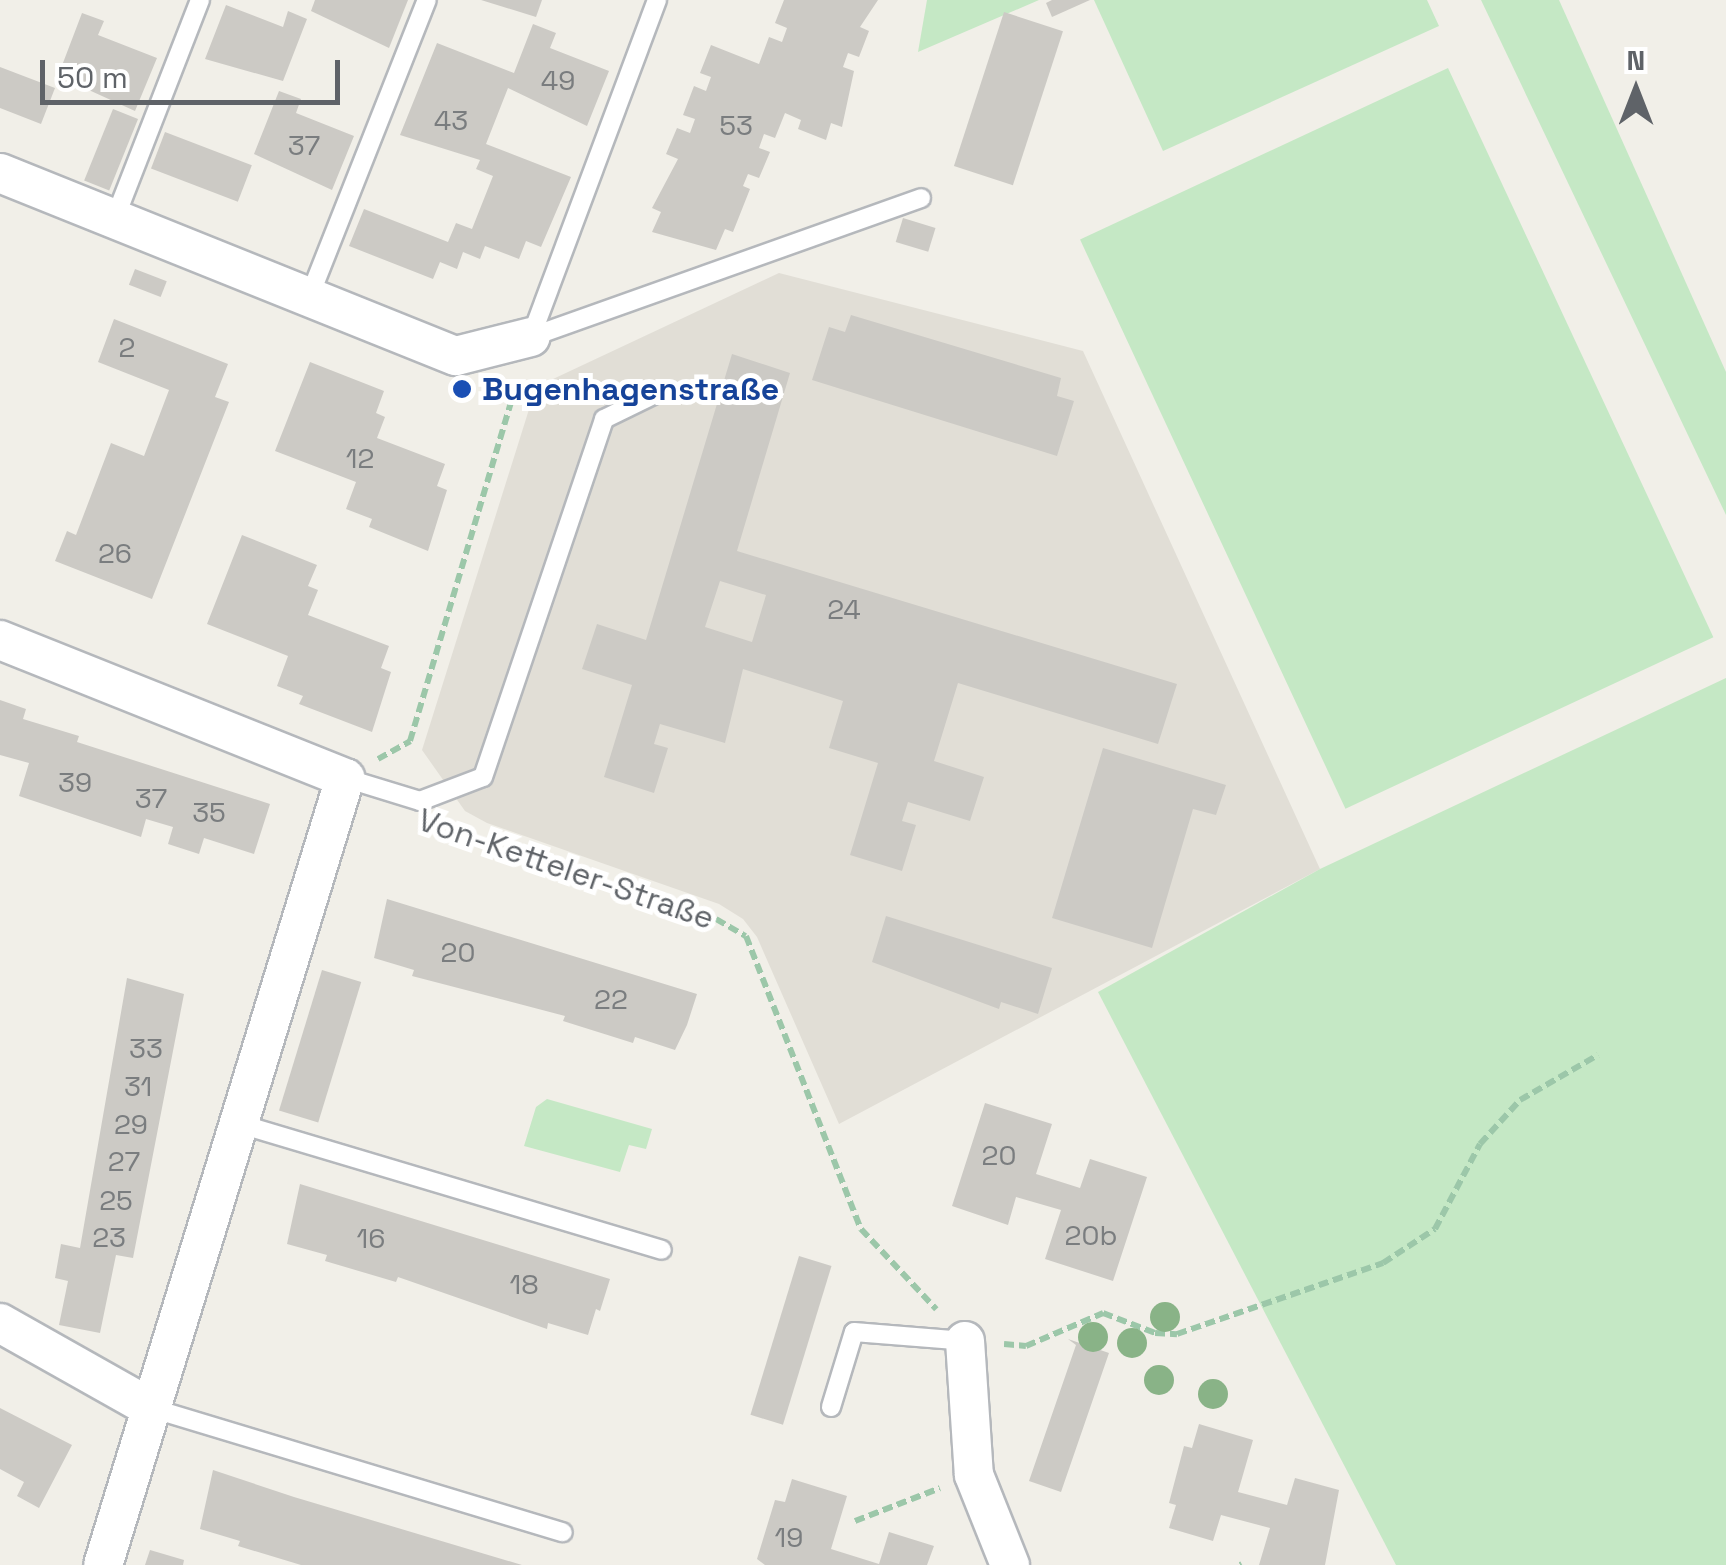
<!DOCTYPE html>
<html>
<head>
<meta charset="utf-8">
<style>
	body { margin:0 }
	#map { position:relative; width:1726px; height:1565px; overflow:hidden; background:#f1efe8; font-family:"Space Grotesk",sans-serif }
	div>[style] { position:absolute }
	.education>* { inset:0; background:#e1ded6 }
	.green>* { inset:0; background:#c5e8c5; transform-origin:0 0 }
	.building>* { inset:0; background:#cccac5; transform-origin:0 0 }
	.path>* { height:6px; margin-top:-3px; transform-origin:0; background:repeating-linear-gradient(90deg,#9cc7a9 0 10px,transparent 0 15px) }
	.roads { filter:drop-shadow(2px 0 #b5b8bc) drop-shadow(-2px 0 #b5b8bc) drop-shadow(0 2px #b5b8bc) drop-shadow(0 -2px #b5b8bc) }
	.service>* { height:18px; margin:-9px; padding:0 9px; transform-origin:9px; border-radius:9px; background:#fff }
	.minor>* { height:38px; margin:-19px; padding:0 19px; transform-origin:19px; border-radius:19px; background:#fff }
	.trees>* { width:30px; height:30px; margin:-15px; border-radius:50%; background:#89b387 }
	.dots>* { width:28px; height:28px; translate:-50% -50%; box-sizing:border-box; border:5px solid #fff; border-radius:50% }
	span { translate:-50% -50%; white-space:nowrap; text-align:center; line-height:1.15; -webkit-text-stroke:10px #fff; paint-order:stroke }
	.number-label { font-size:28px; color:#7a7d7f }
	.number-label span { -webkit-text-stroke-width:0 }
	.transit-label { font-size:32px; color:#164399; font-weight:700 }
	.left { translate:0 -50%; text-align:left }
	.street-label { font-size:32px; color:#5f6368 }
	.north { position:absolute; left:1586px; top:40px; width:100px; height:100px; -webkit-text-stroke:8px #fff; paint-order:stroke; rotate:0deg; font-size:28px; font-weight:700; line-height:40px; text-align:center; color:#5f6368 }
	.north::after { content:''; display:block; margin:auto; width:35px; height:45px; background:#5f6368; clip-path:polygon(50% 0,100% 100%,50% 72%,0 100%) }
	.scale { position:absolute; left:40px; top:60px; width:300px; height:45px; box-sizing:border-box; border:5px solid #5f6368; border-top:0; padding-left:12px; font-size:30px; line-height:35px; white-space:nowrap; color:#5f6368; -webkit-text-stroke:8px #fff; paint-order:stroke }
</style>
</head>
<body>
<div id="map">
	<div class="education">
		<i style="clip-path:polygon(779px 273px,1083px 351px,1320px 869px,839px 1124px,757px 937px,743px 919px,719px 904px,487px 823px,465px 811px,422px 750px,536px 387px)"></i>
	</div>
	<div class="green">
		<i style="clip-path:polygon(927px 0,1039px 0,918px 52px)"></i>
		<i style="clip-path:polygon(1094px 0,1427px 0,1439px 26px,1163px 151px)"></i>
		<i style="clip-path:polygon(1481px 0,1559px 0,1726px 372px,1726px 515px)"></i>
		<i style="left:1448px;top:68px;width:628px;height:406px;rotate:65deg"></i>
		<i style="clip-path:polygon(1726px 678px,1726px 1565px,1396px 1565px,1098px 992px,1320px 869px)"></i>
		<i style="clip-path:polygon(547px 1099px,652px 1129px,646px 1149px,629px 1145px,620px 1172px,524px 1146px,536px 1107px)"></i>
	</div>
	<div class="building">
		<i style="clip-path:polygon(315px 0,408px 0,389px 48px,311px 11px)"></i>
		<i style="clip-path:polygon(481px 0,542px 0,536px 17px)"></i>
		<i style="clip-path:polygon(784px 0,878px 0,860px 27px,869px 31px,859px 57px,848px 53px,843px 67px,854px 71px,842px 127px,831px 123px,826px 140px,798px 129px,801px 120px,785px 113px,775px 138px,764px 134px,759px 148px,770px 152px,759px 178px,748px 174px,743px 186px,750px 189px,733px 232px,725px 229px,716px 250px,652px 232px,661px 212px,652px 208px,678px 159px,666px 154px,677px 128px,690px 133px,695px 119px,683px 115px,694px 86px,706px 91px,711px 77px,700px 73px,711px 45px,759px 64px,769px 37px,782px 42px,787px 28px,775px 23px)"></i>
		<i style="clip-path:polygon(1052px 0,1090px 0,1052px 17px,1046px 3px)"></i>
		<i style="clip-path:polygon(226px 5px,283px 27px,288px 11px,307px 19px,283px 81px,205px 59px)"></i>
		<i style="left:1004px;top:12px;width:62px;height:162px;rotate:18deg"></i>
		<i style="clip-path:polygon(82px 13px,104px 21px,98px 35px,157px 58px,135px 111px,58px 76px)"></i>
		<i style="clip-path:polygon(533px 24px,556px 33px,550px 48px,609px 71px,587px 126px,508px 88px,486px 144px,571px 177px,541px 247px,526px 241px,519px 259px,485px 246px,480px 259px,463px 252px,457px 269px,440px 262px,433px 279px,349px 246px,364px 209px,448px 242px,456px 223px,472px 229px,493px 176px,476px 169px,480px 160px,400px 135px,437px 43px,514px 73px)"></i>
		<i style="clip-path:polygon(0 67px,55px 88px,41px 124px,0 108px)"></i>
		<i style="clip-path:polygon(279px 91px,301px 99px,296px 113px,354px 136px,332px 190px,254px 154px)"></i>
		<i style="left:113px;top:109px;width:27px;height:77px;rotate:22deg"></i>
		<i style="left:165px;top:132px;width:93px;height:39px;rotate:21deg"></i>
		<i style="left:903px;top:218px;width:34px;height:25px;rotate:17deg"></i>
		<i style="left:135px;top:269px;width:34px;height:17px;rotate:21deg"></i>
		<i style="clip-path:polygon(851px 315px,1061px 378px,1057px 396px,1074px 401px,1057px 456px,812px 380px,829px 327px,845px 332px)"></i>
		<i style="clip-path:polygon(114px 319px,228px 364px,215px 397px,229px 402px,152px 599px,55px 561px,67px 531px,76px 535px,111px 443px,144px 456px,169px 390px,98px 362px)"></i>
		<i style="clip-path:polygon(evenodd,732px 354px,790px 373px,737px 551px,1177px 684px,1158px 744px,958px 683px,934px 761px,984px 777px,970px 821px,908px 802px,902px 821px,916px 825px,902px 871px,850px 855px,878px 763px,829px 748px,843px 701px,743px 669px,725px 743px,660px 724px,654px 744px,668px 748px,654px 793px,604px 777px,632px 685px,582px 669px,597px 624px,646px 640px,732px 354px,720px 581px,766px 595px,752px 642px,705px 627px,720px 581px)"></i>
		<i style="clip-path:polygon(310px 362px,384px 391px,376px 413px,385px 417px,377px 438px,445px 464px,437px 486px,447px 490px,428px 551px,369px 527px,372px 519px,346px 509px,356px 482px,275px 451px)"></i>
		<i style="clip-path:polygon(242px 535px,317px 565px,308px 586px,318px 590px,308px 615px,389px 646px,381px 668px,391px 672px,372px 732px,299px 704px,303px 696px,277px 686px,288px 656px,207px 624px)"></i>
		<i style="clip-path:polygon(0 700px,26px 709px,23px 719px,79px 736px,77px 742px,270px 804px,254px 854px,204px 838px,199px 854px,168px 844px,173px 827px,146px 819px,141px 837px,19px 796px,29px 763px,0 755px)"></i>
		<i style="clip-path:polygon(1103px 748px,1226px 785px,1216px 815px,1193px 809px,1152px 948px,1052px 918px)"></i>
		<i style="clip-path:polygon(387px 899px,697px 994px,687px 1025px,675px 1050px,635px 1037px,633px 1043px,563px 1021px,565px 1016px,412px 976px,414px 970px,374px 958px)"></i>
		<i style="clip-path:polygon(886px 916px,1052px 968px,1038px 1014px,1001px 1002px,999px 1009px,872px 962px)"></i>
		<i style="left:322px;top:970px;width:41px;height:147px;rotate:17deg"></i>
		<i style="clip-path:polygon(127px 978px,184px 994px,133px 1258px,116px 1255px,100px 1333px,59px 1325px,68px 1281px,55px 1278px,61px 1244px,80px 1248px)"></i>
		<i style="clip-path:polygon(985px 1103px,1052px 1124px,1036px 1174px,1080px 1188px,1090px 1159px,1147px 1177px,1113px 1281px,1045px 1259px,1061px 1210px,1016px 1197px,1008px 1225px,952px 1206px)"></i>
		<i style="clip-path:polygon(300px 1184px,610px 1279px,600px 1311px,596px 1309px,588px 1335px,548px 1323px,547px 1329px,398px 1277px,396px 1282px,325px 1261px,327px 1255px,287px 1244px)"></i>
		<i style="left:799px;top:1256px;width:34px;height:166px;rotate:17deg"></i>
		<i style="clip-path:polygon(1068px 1339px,1109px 1353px,1061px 1492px,1029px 1481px,1076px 1345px)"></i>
		<i style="clip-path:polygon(0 1408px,72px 1445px,39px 1508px,17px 1496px,24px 1482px,0 1469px)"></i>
		<i style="clip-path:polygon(1199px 1424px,1253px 1440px,1238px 1492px,1287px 1505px,1295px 1478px,1339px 1490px,1325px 1565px,1259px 1565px,1270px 1528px,1221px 1515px,1213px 1541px,1169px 1528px,1176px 1505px,1169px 1503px,1184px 1446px,1192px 1448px)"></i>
		<i style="clip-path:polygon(213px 1470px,294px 1497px,522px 1565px,301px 1565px,238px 1546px,240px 1541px,200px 1529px)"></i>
		<i style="clip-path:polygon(792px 1479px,847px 1496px,831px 1549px,879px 1564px,889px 1532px,934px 1546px,927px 1565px,765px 1565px,757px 1559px,775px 1500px,785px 1502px)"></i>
		<i style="clip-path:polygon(150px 1550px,184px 1560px,183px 1565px,145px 1565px)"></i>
	</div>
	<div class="path">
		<i style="left:378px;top:759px;width:37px;rotate:-29deg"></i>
		<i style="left:410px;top:741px;width:376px;rotate:-73.4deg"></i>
		<i style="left:431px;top:829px;width:299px;rotate:17.5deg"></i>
		<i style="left:716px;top:919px;width:34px;rotate:30deg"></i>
		<i style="left:746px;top:936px;width:315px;rotate:68.6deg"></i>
		<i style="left:861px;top:1229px;width:110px;rotate:46.8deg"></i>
		<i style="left:1004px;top:1344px;width:22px;rotate:5deg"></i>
		<i style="left:1026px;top:1346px;width:84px;rotate:-23.2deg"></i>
		<i style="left:1103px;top:1313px;width:56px;rotate:21deg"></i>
		<i style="left:1155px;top:1333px;width:22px;rotate:3deg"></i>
		<i style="left:1177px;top:1334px;width:218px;rotate:-19deg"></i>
		<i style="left:1383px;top:1263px;width:62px;rotate:-33.2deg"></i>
		<i style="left:1435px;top:1229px;width:96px;rotate:-62.1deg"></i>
		<i style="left:1480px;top:1144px;width:59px;rotate:-47.7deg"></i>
		<i style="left:1520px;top:1100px;width:90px;rotate:-30deg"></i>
		<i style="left:855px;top:1521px;width:91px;rotate:-21.2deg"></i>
		<i style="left:1240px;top:1565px;width:2px;rotate:-27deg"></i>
	</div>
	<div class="roads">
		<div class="service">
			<i style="left:115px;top:218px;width:234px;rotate:-68.7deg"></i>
			<i style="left:310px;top:295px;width:317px;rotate:-68.4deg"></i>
			<i style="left:531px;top:337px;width:414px;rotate:-19.6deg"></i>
			<i style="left:531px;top:337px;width:360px;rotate:-69.5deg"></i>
			<i style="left:345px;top:778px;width:78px;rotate:17deg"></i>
			<i style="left:420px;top:801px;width:67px;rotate:-20.9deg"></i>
			<i style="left:483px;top:777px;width:378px;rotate:-71.3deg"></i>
			<i style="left:604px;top:419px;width:55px;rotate:-26.1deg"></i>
			<i style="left:240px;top:1124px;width:440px;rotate:16.6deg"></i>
			<i style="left:831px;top:1407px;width:78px;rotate:-73deg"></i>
			<i style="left:854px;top:1332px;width:111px;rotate:4.6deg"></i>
			<i style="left:151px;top:1408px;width:430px;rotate:16.8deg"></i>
		</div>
		<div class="minor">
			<i style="left:0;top:173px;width:491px;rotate:21.9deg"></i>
			<i style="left:456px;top:356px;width:77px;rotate:-14.2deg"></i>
			<i style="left:0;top:640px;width:372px;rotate:21.8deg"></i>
			<i style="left:345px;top:778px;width:823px;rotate:107.09deg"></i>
			<i style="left:0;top:1323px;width:173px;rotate:29.4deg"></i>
			<i style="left:965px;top:1341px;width:134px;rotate:86.2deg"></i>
			<i style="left:974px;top:1475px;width:97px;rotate:68.2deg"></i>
		</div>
	</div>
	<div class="trees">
		<i style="left:1165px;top:1317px"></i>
		<i style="left:1093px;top:1337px"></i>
		<i style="left:1132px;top:1343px"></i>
		<i style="left:1159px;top:1380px"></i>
		<i style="left:1213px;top:1394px"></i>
	</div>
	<div class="dots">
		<i style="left:462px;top:389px;background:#1a4fb4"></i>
	</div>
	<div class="number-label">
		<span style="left:558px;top:80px">49</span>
		<span style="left:451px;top:120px">43</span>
		<span style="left:736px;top:125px">53</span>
		<span style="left:304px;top:145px">37</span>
		<span style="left:127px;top:347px">2</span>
		<span style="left:360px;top:458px">12</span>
		<span style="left:115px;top:553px">26</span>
		<span style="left:844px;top:609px">24</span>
		<span style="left:75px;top:782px">39</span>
		<span style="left:151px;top:798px">37</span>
		<span style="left:209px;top:812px">35</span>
		<span style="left:458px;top:952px">20</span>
		<span style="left:611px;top:999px">22</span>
		<span style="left:146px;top:1048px">33</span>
		<span style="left:138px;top:1086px">31</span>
		<span style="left:131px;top:1124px">29</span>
		<span style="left:999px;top:1155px">20</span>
		<span style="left:124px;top:1161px">27</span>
		<span style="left:116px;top:1200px">25</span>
		<span style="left:1091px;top:1235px">20b</span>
		<span style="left:109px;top:1237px">23</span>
		<span style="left:371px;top:1238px">16</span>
		<span style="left:524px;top:1284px">18</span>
		<span style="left:789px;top:1537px">19</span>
	</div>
	<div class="transit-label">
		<span class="left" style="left:482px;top:389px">Bugenhagenstraße</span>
	</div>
	<div class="street-label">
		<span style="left:566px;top:869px;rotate:19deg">Von-Ketteler-Straße</span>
	</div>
	<div class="north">N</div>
	<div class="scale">50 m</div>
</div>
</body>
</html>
